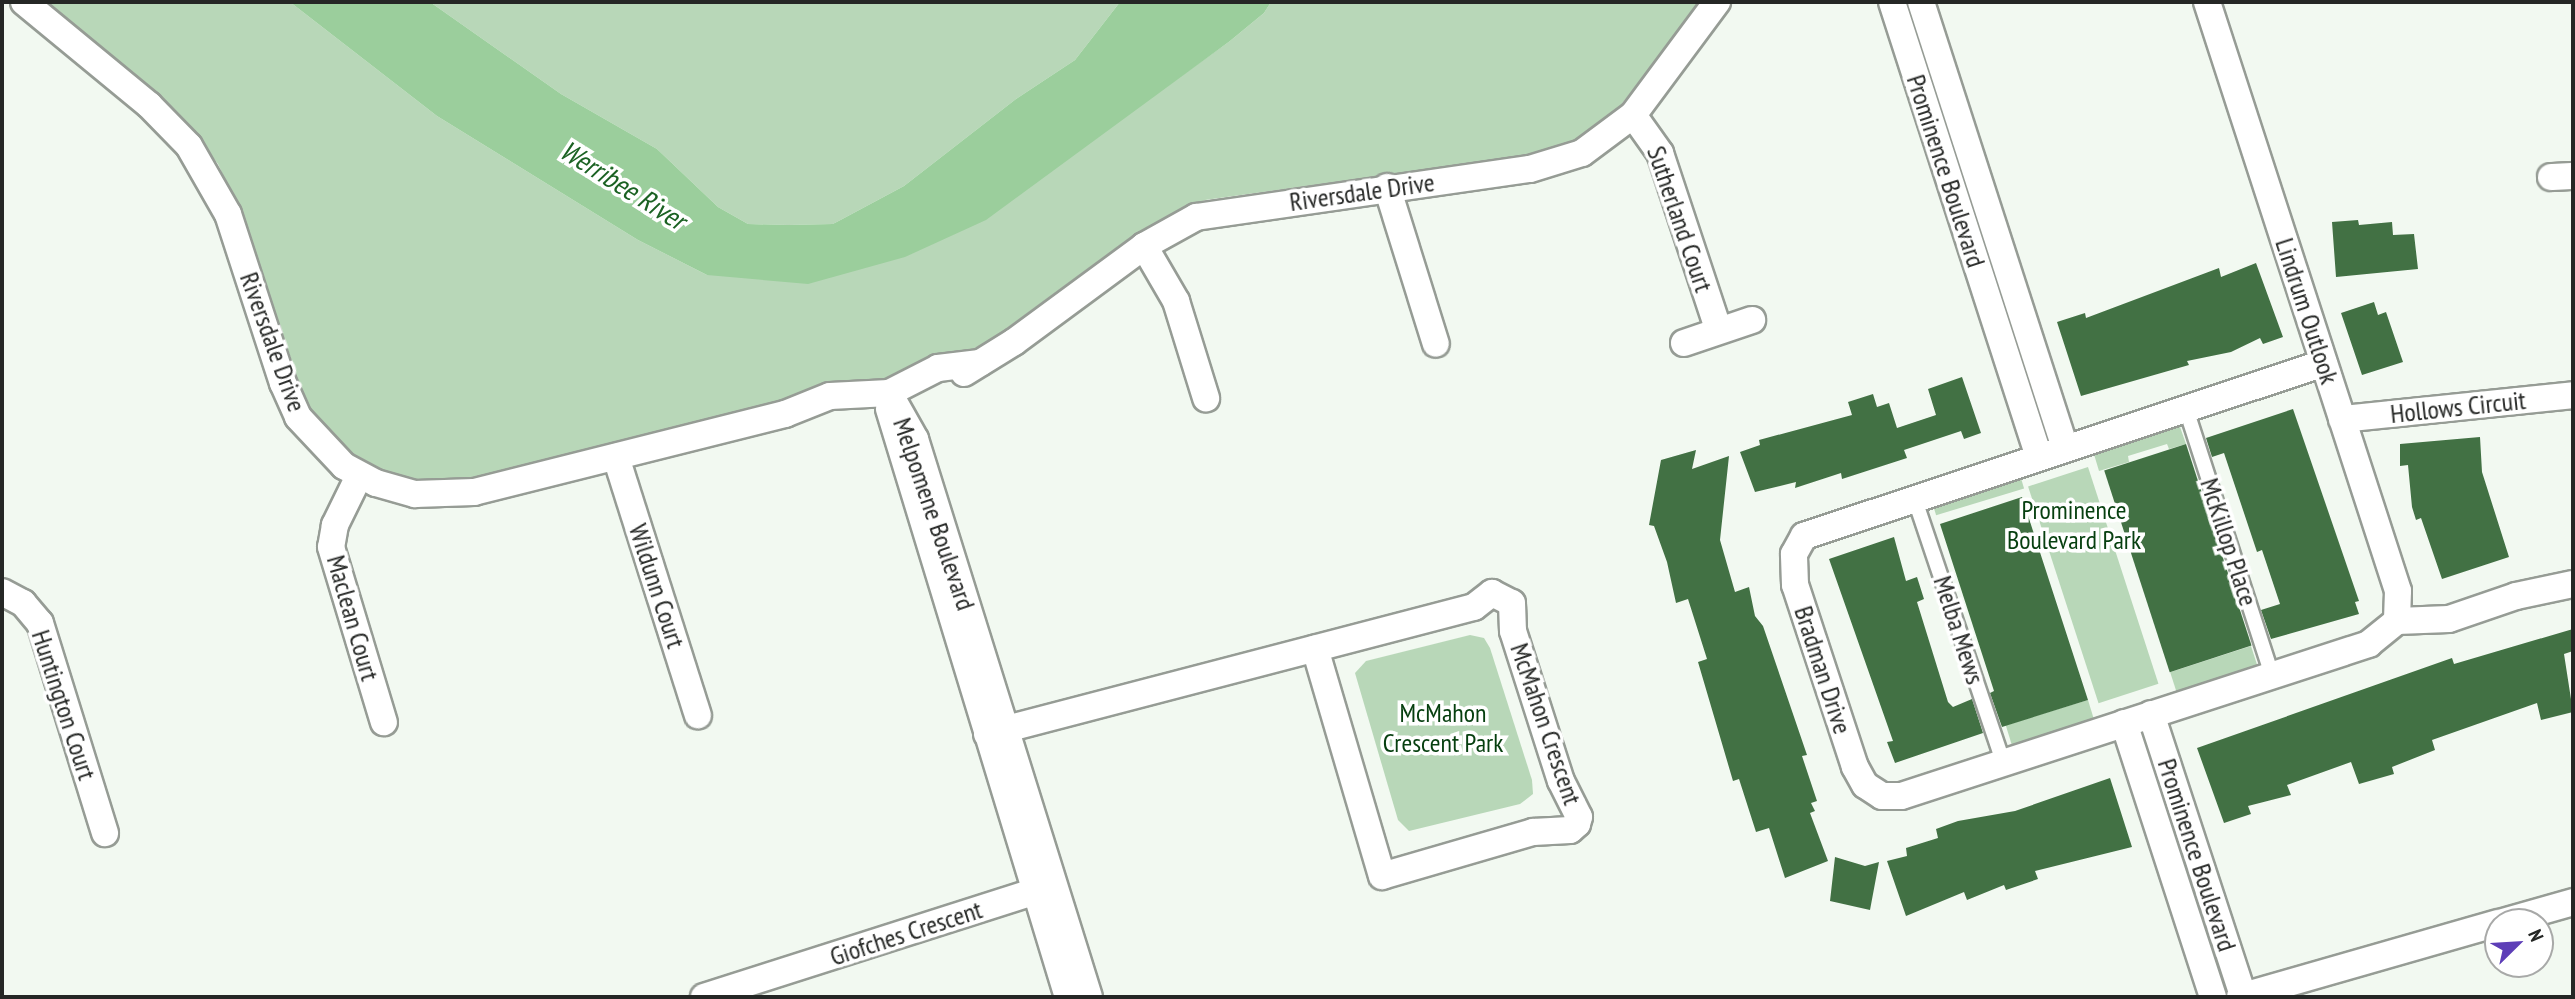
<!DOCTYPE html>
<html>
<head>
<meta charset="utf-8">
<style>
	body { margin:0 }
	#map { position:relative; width:2575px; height:999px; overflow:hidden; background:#f2f9f1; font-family:"PT Sans Narrow",sans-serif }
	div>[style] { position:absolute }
	.green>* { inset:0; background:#b8d7b8; transform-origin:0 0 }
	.water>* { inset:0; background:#9bce9c }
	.building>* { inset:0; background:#427144; transform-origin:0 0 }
	.roads { filter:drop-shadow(2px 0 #969c95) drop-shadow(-2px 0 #969c95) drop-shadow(0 2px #969c95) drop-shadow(0 -2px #969c95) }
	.lane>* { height:14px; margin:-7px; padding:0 7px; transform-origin:7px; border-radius:7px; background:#fff }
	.street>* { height:26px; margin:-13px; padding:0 13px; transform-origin:13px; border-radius:13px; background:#fff }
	span { translate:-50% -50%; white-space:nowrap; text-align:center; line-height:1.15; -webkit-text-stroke:7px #fff; paint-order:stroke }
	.street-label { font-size:26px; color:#252725 }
	.park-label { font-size:26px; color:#063f0f }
	.water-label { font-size:28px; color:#1b6223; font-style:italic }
	.frame { position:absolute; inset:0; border:4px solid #252725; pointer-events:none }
	.north { position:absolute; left:2484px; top:908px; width:70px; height:70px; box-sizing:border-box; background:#fff; border:2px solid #a8a9a8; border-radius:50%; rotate:66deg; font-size:19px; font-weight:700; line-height:28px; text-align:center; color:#252725 }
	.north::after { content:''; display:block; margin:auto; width:24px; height:32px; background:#5d3eb7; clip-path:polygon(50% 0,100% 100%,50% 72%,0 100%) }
</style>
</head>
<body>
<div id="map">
	<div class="green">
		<i style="clip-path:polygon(46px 2px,290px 2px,437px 116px,638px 240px,707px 275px,1159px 92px,1230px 41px,1264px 13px,1271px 2px,1701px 2px,1613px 115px,1567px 145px,1522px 156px,1205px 200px,1135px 234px,988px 342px,906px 378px,836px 386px,472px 479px,423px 482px,378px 470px,355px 458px,307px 407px,247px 226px,218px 164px,176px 111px)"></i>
		<i style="clip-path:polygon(430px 2px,1120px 2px,1075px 60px,1016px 99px,904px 186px,833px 224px,788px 225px,748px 224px,718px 207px,657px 149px,561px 94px)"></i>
		<i style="clip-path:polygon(2179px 424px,2186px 444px,2169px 449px,2167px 444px,2128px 456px,2129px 462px,2099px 471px,2093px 451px)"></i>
		<i style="left:2088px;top:467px;width:228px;height:63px;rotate:72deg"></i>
		<i style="left:2020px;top:475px;width:14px;height:92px;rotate:73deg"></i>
		<i style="clip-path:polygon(1470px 635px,1484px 638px,1490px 648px,1532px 780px,1533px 794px,1520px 804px,1409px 831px,1398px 820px,1355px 673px,1366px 661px)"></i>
		<i style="left:2251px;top:646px;width:22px;height:85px;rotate:72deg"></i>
		<i style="left:2088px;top:700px;width:21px;height:86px;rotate:73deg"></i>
	</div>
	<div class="water">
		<i style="clip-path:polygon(290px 2px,430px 2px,561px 94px,657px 149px,718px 207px,748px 224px,788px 225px,833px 224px,904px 186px,1016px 99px,1075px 60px,1120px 2px,1271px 2px,1264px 13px,1230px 41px,986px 220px,905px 257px,808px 284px,707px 275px,638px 240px,437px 116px)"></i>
	</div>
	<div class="building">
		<i style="clip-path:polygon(2358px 220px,2359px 225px,2392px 222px,2393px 235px,2414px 234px,2418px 269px,2336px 277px,2332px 222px)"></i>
		<i style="clip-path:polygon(2256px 263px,2283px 337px,2263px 344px,2260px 338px,2231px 352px,2187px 361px,2189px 365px,2081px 396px,2057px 322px,2085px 313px,2086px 318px,2219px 268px,2221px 277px)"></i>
		<i style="clip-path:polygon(2374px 302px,2378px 315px,2386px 312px,2403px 362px,2362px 375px,2341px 313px)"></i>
		<i style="clip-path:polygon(1962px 377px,1981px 433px,1964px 439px,1961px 431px,1904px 450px,1907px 458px,1842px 479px,1841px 473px,1795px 488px,1796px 482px,1755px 492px,1740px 452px,1760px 445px,1759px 440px,1852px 415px,1848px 402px,1873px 394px,1877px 407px,1889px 403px,1897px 428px,1936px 415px,1928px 389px)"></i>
		<i style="clip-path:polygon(2293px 409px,2359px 601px,2355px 602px,2359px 614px,2271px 639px,2261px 610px,2280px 604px,2262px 550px,2257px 552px,2224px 453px,2212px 457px,2206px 438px)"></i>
		<i style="clip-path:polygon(2480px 437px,2482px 472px,2509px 557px,2442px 579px,2421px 518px,2416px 520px,2412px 507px,2408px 465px,2400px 466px,2400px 444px)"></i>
		<i style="left:2186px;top:444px;width:212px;height:86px;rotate:72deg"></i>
		<i style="clip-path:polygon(1696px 450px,1692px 469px,1729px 456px,1720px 540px,1735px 592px,1749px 587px,1755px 616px,1763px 626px,1807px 755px,1802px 756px,1817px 801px,1811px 803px,1815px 811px,1810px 813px,1828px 861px,1785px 878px,1769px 828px,1756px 832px,1739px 779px,1733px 781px,1698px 662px,1707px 659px,1688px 599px,1676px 603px,1667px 562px,1654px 526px,1649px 525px,1661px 460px)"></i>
		<i style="clip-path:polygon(2022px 497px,2088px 700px,2002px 727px,1990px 693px,1994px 691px,1940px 524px)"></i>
		<i style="clip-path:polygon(1894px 537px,1906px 581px,1917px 577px,1924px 599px,1917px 602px,1948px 702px,1953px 707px,1972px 699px,1983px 733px,1895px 763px,1887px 742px,1893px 741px,1829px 559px)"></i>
		<i style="clip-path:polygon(2573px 629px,2573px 651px,2564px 654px,2573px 712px,2541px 720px,2537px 703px,2432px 740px,2435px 750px,2392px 767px,2394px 774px,2359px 784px,2351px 762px,2287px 785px,2291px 795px,2248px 806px,2251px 814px,2224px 823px,2197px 748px,2452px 658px,2454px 664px)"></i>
		<i style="clip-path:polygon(2110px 778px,2132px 847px,2035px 871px,2038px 879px,2006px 890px,2004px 885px,1967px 900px,1964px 892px,1906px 916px,1887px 861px,1907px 856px,1906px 848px,1938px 838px,1936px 829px,1958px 821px,2015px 811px)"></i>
		<i style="clip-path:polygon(1835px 857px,1865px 866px,1879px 862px,1870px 910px,1830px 901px)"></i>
	</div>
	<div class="roads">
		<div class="lane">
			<i style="left:2186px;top:409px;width:280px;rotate:72.1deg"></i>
			<i style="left:1914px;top:497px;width:280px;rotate:71.4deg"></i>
		</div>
		<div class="street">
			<i style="left:24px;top:2px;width:162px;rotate:39.5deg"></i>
			<i style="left:149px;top:105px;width:57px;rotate:45.7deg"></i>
			<i style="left:189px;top:146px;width:78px;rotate:60.2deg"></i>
			<i style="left:228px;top:214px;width:178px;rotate:72deg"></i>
			<i style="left:283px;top:383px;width:37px;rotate:66deg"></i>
			<i style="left:298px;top:417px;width:67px;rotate:46.8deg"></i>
			<i style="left:344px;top:466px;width:36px;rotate:28deg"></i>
			<i style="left:376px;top:483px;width:41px;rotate:15.8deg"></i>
			<i style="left:415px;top:494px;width:59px;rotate:-1.9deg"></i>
			<i style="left:474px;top:492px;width:321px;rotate:-14.1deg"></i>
			<i style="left:785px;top:414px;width:48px;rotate:-21.8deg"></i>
			<i style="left:830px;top:396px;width:59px;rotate:-2.9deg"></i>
			<i style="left:889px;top:393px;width:55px;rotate:-27deg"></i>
			<i style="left:938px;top:368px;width:42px;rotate:-6.8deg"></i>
			<i style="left:1892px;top:2px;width:478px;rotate:72.1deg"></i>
			<i style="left:1921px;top:2px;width:469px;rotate:72.1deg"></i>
			<i style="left:2207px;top:2px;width:619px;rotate:72.03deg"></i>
			<i style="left:2398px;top:591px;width:30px;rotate:92deg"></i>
			<i style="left:2397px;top:621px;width:36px;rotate:141deg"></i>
			<i style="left:2369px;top:644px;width:492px;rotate:162deg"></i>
			<i style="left:1901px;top:796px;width:19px;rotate:180deg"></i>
			<i style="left:1882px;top:796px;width:20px;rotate:-147deg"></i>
			<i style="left:1865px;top:785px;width:21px;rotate:-119deg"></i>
			<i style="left:1855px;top:767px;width:192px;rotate:-108.2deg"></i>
			<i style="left:1795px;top:585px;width:31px;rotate:-92deg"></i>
			<i style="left:1794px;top:554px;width:21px;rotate:-61deg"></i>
			<i style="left:1804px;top:536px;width:548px;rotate:-18.4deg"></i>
			<i style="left:1633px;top:115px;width:47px;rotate:54.6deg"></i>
			<i style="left:1660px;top:153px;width:184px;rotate:71.7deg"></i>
			<i style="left:2551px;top:177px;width:22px;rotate:-3deg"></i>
			<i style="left:1387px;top:187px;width:164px;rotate:72.7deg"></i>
			<i style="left:1144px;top:246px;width:64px;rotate:59.8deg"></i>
			<i style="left:1176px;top:301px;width:102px;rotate:72.8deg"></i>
			<i style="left:1684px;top:343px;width:72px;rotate:-18.7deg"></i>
			<i style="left:964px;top:373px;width:59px;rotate:-31.8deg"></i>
			<i style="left:1014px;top:342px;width:162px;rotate:-36.4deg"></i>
			<i style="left:1144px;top:246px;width:60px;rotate:-29.1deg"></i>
			<i style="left:1196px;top:217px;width:337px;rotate:-8.2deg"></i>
			<i style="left:1530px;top:169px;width:54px;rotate:-17.1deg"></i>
			<i style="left:1582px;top:153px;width:64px;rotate:-36.7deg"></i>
			<i style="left:1633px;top:115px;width:141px;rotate:-53.4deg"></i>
			<i style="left:889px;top:393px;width:53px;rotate:60.5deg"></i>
			<i style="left:915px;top:439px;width:584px;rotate:72.68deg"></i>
			<i style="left:889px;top:409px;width:615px;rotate:73.07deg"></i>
			<i style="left:2342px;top:419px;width:232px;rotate:-5.9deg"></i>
			<i style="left:616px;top:457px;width:271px;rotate:72.4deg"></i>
			<i style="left:359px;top:476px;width:55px;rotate:116.1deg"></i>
			<i style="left:335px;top:525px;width:22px;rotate:100deg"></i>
			<i style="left:331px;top:547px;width:183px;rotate:73.2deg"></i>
			<i style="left:2px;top:592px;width:24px;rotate:28deg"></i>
			<i style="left:23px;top:603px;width:26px;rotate:50deg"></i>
			<i style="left:40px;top:623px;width:220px;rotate:72.8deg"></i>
			<i style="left:2397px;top:621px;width:52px;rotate:-2.2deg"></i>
			<i style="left:2449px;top:619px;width:71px;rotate:-18.9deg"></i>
			<i style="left:2516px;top:596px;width:58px;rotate:-11.9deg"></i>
			<i style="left:2151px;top:714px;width:297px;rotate:71.9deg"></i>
			<i style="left:2124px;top:723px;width:288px;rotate:72deg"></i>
			<i style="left:987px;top:734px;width:503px;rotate:-14.62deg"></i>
			<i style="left:1474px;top:607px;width:23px;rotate:-38deg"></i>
			<i style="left:1492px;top:593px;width:22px;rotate:27deg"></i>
			<i style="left:1512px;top:603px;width:28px;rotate:88deg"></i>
			<i style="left:1513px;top:631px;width:157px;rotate:72.3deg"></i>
			<i style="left:1561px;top:781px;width:40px;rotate:63.4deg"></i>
			<i style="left:1579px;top:817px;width:7px;rotate:106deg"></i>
			<i style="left:1577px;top:824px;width:9px;rotate:139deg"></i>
			<i style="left:1570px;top:830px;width:37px;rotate:177deg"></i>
			<i style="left:1533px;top:832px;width:157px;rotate:163.8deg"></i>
			<i style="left:1382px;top:876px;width:237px;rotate:-106.4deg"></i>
			<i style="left:2503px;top:922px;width:73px;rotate:-15.9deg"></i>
			<i style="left:704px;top:997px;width:365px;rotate:-17.7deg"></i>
			<i style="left:2240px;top:997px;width:268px;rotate:-16deg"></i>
		</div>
	</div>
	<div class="street-label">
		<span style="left:1946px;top:171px;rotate:72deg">Prominence Boulevard</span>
		<span style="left:1362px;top:192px;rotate:-8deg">Riversdale Drive</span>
		<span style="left:1680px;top:219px;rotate:71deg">Sutherland Court</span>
		<span style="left:2307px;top:311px;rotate:72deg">Lindrum Outlook</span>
		<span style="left:273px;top:342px;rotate:70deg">Riversdale Drive</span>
		<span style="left:2458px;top:407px;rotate:-6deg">Hollows Circuit</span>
		<span style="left:934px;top:514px;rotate:71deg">Melpomene Boulevard</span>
		<span style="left:2229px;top:542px;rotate:72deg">McKillop Place</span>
		<span style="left:657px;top:586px;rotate:72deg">Wildunn Court</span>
		<span style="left:353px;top:618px;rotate:74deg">Maclean Court</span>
		<span style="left:1959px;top:630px;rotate:72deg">Melba Mews</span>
		<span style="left:1823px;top:670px;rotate:72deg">Bradman Drive</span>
		<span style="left:64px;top:705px;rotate:72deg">Huntington Court</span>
		<span style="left:1546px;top:724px;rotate:71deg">McMahon Crescent</span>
		<span style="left:2197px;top:855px;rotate:72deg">Prominence Boulevard</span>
		<span style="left:906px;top:933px;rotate:-18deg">Giofches Crescent</span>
	</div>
	<div class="park-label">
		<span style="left:2074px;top:525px">Prominence<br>Boulevard Park</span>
		<span style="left:1443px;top:728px">McMahon<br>Crescent Park</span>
	</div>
	<div class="water-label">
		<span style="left:623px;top:185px;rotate:32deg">Werribee River</span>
	</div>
	<div class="frame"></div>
	<div class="north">N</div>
</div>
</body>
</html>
